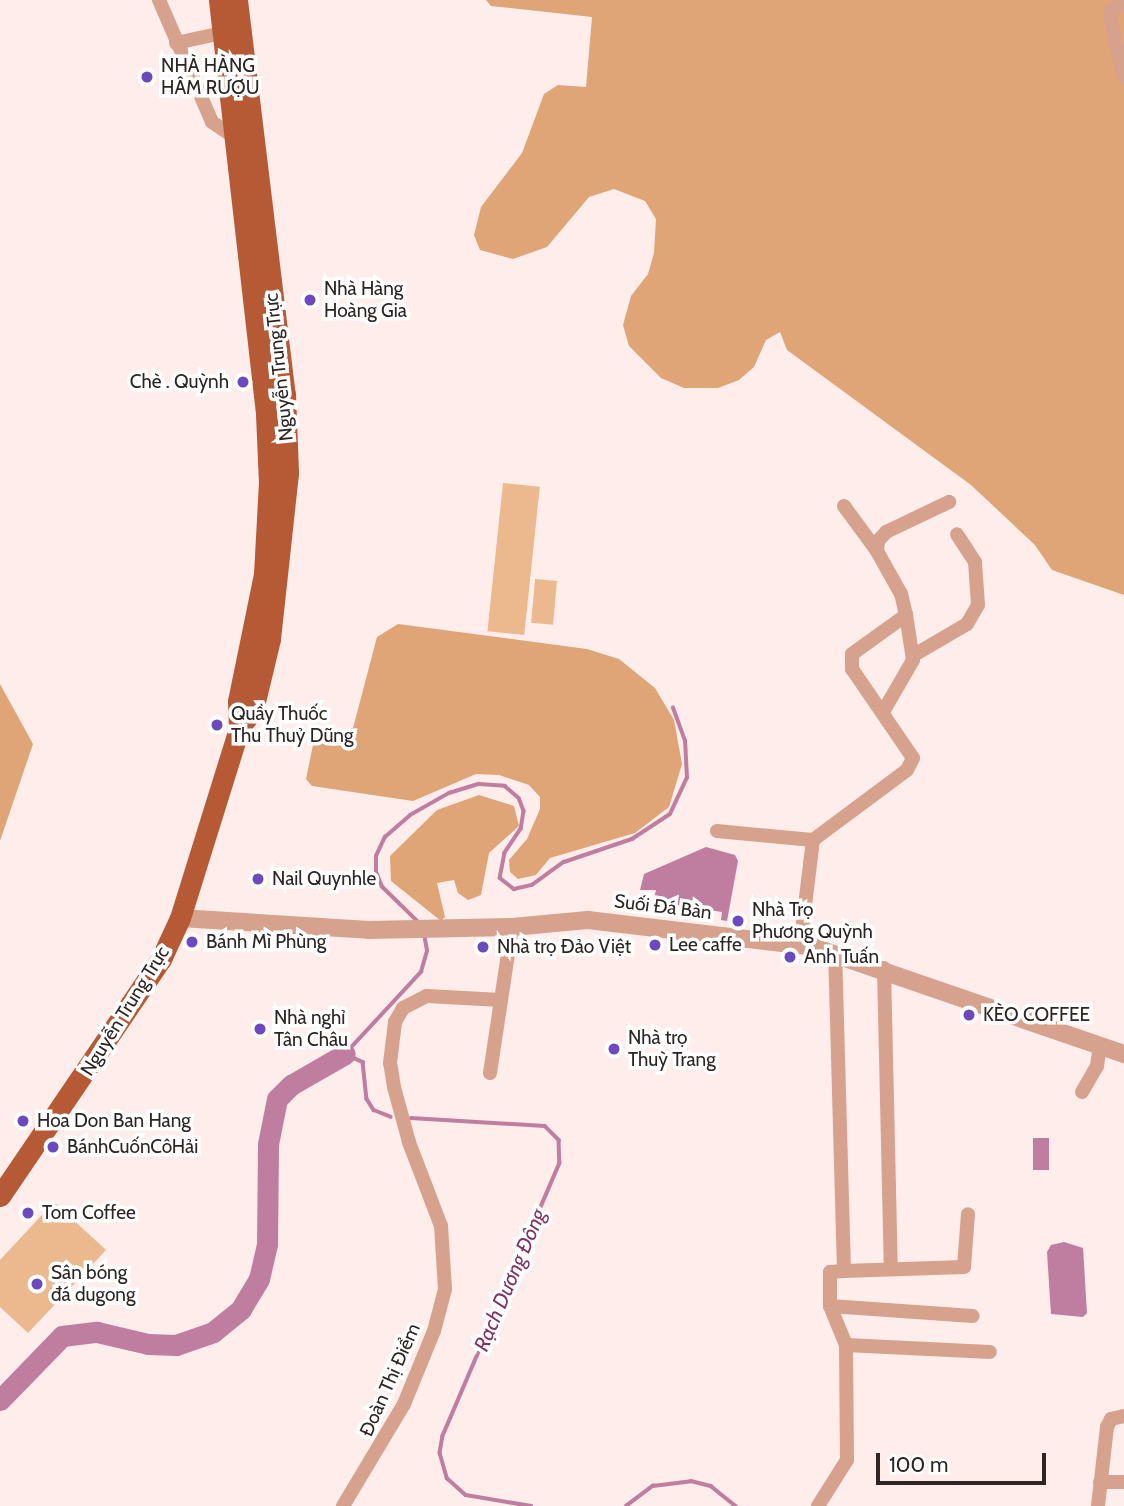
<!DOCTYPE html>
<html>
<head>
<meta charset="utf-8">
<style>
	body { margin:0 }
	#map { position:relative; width:1124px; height:1506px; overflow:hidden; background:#ffedeb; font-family:Cabin,sans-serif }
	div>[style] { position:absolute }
	.green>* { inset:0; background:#ecb88e; transform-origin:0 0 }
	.forest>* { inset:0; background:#dfa576 }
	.water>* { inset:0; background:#bf7da0; transform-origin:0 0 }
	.stream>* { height:3.5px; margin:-1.75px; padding:0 1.75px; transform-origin:1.75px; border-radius:1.75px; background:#bf7da0 }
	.river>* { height:21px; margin:-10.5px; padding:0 10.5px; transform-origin:10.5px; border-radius:10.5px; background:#bf7da0 }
	.minor>* { height:14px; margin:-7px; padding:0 7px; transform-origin:7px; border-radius:7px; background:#d6a28e }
	.tertiary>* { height:18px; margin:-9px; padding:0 9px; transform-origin:9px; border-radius:9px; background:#d6a28e }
	.primary>* { height:21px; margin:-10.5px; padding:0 10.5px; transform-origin:10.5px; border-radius:10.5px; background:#b65a35 }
	.dots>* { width:19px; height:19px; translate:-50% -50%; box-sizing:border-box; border:4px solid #fff; border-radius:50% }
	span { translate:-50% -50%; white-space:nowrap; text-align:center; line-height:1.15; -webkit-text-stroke:7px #fff; paint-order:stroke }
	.poi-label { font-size:19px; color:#2d2424 }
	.left { translate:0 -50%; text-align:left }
	.right { translate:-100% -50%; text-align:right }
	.street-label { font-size:19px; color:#2d2424 }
	.water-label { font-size:21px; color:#823361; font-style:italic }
	.scale { position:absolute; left:876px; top:1453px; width:170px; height:32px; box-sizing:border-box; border:4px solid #2d2424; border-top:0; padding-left:9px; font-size:21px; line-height:24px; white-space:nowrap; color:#2d2424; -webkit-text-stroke:5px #fff; paint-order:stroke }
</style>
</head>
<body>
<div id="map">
	<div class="green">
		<i style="left:503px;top:483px;width:37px;height:149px;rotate:6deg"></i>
		<i style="left:535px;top:579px;width:22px;height:44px;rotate:5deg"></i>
		<i style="clip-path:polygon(54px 1202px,106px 1250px,28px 1333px,0 1307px,0 1260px)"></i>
	</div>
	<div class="forest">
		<i style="clip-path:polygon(486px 0,1124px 0,1124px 595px,1052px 570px,1035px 545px,971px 485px,787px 350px,780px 332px,766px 340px,754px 367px,739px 380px,718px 388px,684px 388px,661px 378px,629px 346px,623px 325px,631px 296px,648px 274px,654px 253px,656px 219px,645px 201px,614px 189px,589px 197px,547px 247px,513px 259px,480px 250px,474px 235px,481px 207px,522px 153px,544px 94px,558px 85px,586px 87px,592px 17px,491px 6px)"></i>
		<i style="clip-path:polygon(398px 624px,587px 649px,619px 659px,655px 688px,674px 720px,682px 764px,669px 807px,635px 833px,550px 858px,536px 875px,518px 879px,510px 872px,509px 860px,527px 839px,540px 809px,540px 797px,529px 785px,499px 775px,476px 774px,413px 801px,312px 786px,306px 779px,313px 745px,353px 728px,377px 637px)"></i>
		<i style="clip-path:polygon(0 684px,33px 744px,0 841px)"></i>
		<i style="clip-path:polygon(479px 795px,514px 806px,519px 826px,489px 853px,481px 895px,468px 900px,458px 893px,454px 880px,437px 883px,445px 917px,441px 921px,391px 881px,390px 856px,437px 810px)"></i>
	</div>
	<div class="water">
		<i style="clip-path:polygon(706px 847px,735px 855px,738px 861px,727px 921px,721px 920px,722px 912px,662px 903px,652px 907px,656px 890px,640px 890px,644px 874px)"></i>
		<i style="left:1033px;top:1138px;width:16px;height:32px"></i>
		<i style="clip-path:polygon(1064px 1242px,1083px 1248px,1087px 1313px,1083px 1317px,1051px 1314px,1047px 1252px,1051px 1245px)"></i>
	</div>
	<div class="stream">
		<i style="left:420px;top:924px;width:53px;rotate:-135.8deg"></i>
		<i style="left:382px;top:887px;width:16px;rotate:-112deg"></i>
		<i style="left:376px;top:872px;width:16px;rotate:-90deg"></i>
		<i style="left:376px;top:856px;width:21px;rotate:-65deg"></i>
		<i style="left:385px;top:837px;width:33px;rotate:-41deg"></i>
		<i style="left:410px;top:815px;width:45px;rotate:-29.4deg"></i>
		<i style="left:449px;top:793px;width:31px;rotate:-17deg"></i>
		<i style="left:479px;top:784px;width:26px;rotate:4deg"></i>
		<i style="left:505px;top:786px;width:18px;rotate:41deg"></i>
		<i style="left:519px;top:798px;width:14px;rotate:69deg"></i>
		<i style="left:524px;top:811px;width:18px;rotate:99deg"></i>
		<i style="left:521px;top:829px;width:29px;rotate:124deg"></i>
		<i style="left:505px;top:853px;width:25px;rotate:101deg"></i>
		<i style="left:500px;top:878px;width:18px;rotate:38deg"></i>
		<i style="left:514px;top:889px;width:18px;rotate:-13deg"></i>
		<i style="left:532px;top:885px;width:39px;rotate:-36deg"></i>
		<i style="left:564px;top:862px;width:72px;rotate:-18.7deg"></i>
		<i style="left:632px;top:839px;width:45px;rotate:-33.3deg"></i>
		<i style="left:670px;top:814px;width:40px;rotate:-65deg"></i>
		<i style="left:687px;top:778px;width:37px;rotate:-93deg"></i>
		<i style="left:685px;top:741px;width:35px;rotate:-110deg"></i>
		<i style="left:345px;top:1054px;width:112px;rotate:-47.2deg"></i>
		<i style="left:421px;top:972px;width:22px;rotate:-74deg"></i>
		<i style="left:427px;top:951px;width:17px;rotate:-100deg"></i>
		<i style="left:345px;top:1054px;width:20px;rotate:24deg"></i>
		<i style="left:363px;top:1062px;width:37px;rotate:84deg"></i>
		<i style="left:367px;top:1099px;width:13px;rotate:58deg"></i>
		<i style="left:374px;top:1110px;width:18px;rotate:22deg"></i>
		<i style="left:411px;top:1118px;width:134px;rotate:3.4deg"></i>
		<i style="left:545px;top:1126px;width:20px;rotate:45deg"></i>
		<i style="left:559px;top:1140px;width:23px;rotate:88deg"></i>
		<i style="left:560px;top:1163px;width:297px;rotate:113.2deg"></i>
		<i style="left:443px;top:1436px;width:17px;rotate:100deg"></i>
		<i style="left:440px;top:1453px;width:26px;rotate:74deg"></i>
		<i style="left:447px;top:1478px;width:25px;rotate:42deg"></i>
		<i style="left:466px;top:1495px;width:66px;rotate:9.6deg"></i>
		<i style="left:626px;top:1506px;width:34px;rotate:-37deg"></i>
		<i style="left:653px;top:1486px;width:38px;rotate:-7deg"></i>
		<i style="left:691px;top:1481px;width:21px;rotate:14deg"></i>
		<i style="left:711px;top:1486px;width:32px;rotate:39deg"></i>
	</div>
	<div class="river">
		<i style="left:0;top:1400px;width:89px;rotate:-45.9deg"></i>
		<i style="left:62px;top:1336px;width:35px;rotate:-7deg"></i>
		<i style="left:97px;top:1332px;width:52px;rotate:13.2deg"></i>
		<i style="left:148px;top:1344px;width:28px;rotate:2deg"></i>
		<i style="left:176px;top:1345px;width:39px;rotate:-19deg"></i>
		<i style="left:213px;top:1332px;width:36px;rotate:-39deg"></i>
		<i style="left:241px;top:1309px;width:35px;rotate:-59deg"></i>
		<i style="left:259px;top:1279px;width:36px;rotate:-77deg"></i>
		<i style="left:267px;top:1244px;width:100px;rotate:-89.4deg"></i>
		<i style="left:268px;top:1144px;width:46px;rotate:-78.7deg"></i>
		<i style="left:277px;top:1099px;width:20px;rotate:-45deg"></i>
		<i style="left:291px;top:1085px;width:62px;rotate:-29.9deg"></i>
	</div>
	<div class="minor">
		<i style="left:159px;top:0;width:133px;rotate:66.5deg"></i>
		<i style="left:212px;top:122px;width:27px;rotate:34deg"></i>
		<i style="left:1124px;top:5px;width:13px;rotate:157deg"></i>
		<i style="left:1112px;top:10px;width:7px;rotate:106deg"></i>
		<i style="left:1110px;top:17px;width:62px;rotate:76.9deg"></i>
		<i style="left:176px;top:43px;width:47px;rotate:-12.3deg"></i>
		<i style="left:844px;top:506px;width:56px;rotate:53.7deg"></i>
		<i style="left:914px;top:655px;width:61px;rotate:-30.3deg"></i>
		<i style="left:967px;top:624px;width:22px;rotate:-60deg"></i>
		<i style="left:978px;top:605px;width:43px;rotate:-94deg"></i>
		<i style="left:975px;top:562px;width:33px;rotate:-123deg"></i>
		<i style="left:883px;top:712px;width:60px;rotate:-60deg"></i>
		<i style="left:913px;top:660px;width:46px;rotate:-98.8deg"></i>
		<i style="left:717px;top:831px;width:96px;rotate:5.4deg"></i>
		<i style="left:800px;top:946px;width:107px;rotate:-83deg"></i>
		<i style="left:813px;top:840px;width:117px;rotate:-36.7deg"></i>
		<i style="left:907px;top:770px;width:13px;rotate:-63deg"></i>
		<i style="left:913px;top:758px;width:108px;rotate:-124.4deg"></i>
		<i style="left:852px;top:669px;width:15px;rotate:-90deg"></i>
		<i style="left:852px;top:654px;width:67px;rotate:-35.8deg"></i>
		<i style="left:906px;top:615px;width:22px;rotate:-103deg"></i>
		<i style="left:901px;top:594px;width:49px;rotate:-119.2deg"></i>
		<i style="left:877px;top:551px;width:10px;rotate:-84deg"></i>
		<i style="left:878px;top:541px;width:12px;rotate:-48deg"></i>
		<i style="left:886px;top:532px;width:70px;rotate:-25.5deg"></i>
		<i style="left:884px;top:968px;width:301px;rotate:88.7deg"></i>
		<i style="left:490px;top:1073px;width:148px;rotate:-81.4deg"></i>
		<i style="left:1082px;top:1092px;width:30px;rotate:-60deg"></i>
		<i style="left:1097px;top:1066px;width:21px;rotate:-82deg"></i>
		<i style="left:844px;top:1271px;width:120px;rotate:-1.9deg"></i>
		<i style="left:964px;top:1267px;width:53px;rotate:-85.7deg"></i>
		<i style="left:830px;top:1306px;width:143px;rotate:4deg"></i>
		<i style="left:846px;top:1345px;width:144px;rotate:2.8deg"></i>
		<i style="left:1100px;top:1482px;width:24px"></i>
		<i style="left:343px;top:1506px;width:119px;rotate:-59.1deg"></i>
		<i style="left:404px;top:1404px;width:79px;rotate:-67.7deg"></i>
		<i style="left:434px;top:1331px;width:43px;rotate:-75.3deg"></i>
		<i style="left:445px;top:1289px;width:63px;rotate:-93.6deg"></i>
		<i style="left:441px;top:1226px;width:90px;rotate:-110.9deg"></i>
		<i style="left:409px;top:1142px;width:57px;rotate:-105.3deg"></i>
		<i style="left:394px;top:1087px;width:24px;rotate:-99deg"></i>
		<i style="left:390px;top:1063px;width:41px;rotate:-83deg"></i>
		<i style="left:395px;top:1022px;width:16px;rotate:-60deg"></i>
		<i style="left:403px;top:1008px;width:27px;rotate:-27deg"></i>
		<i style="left:427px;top:996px;width:74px;rotate:3.1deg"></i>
		<i style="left:818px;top:1506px;width:54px;rotate:-57.8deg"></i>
		<i style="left:847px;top:1460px;width:115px;rotate:-90.5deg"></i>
		<i style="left:846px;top:1345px;width:42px;rotate:-112.3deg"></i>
		<i style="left:830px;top:1306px;width:34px;rotate:-90deg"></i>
		<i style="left:830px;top:1272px;width:14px;rotate:-4deg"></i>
		<i style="left:844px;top:1271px;width:318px;rotate:-91.6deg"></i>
		<i style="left:1098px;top:1506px;width:80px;rotate:-83.5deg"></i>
		<i style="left:1107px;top:1427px;width:9px;rotate:-63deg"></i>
		<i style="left:1111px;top:1419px;width:13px;rotate:-13deg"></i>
	</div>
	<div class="tertiary">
		<i style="left:180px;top:918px;width:189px;rotate:3.6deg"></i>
		<i style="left:369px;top:930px;width:143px;rotate:-1.2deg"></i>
		<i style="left:512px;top:927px;width:76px;rotate:-5.3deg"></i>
		<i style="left:588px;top:920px;width:227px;rotate:6.8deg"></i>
		<i style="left:813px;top:947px;width:329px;rotate:19deg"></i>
	</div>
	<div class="primary">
		<i style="left:237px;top:0;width:397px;rotate:83.1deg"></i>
		<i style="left:285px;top:394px;width:79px;rotate:87.8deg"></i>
		<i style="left:288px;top:473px;width:167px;rotate:96.2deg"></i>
		<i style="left:270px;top:639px;width:73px;rotate:103.5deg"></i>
		<i style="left:253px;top:710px;width:23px;rotate:128deg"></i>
		<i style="left:0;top:1196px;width:287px;rotate:-55.8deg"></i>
		<i style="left:161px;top:959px;width:45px;rotate:-65.1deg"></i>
		<i style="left:180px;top:918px;width:199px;rotate:-72.7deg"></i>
		<i style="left:239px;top:728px;width:27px;rotate:-92deg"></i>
		<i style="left:238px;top:701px;width:130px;rotate:-78.4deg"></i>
		<i style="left:264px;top:574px;width:91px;rotate:-86.9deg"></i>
		<i style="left:269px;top:483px;width:70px;rotate:-92.5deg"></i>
		<i style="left:266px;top:413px;width:416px;rotate:-96.5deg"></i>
	</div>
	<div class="dots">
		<i style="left:147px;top:77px;background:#6c49c1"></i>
		<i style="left:310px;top:300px;background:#6c49c1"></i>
		<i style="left:243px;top:382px;background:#6c49c1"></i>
		<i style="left:217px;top:725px;background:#6c49c1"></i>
		<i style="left:258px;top:879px;background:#6c49c1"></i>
		<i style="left:738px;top:921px;background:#6c49c1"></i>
		<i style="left:192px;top:942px;background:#6c49c1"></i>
		<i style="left:655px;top:945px;background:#6c49c1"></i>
		<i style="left:483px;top:947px;background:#6c49c1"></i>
		<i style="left:790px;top:957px;background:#6c49c1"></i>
		<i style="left:969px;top:1015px;background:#6c49c1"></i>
		<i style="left:260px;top:1029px;background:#6c49c1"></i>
		<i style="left:614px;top:1049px;background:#6c49c1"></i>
		<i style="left:23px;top:1121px;background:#6c49c1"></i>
		<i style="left:53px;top:1147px;background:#6c49c1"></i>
		<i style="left:28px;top:1213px;background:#6c49c1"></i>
		<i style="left:37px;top:1284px;background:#6c49c1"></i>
	</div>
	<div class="poi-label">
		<span class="left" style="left:161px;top:77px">NHÀ HÀNG<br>HÂM RƯỢU</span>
		<span class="left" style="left:324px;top:300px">Nhà Hàng<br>Hoàng Gia</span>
		<span class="right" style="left:229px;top:382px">Chè . Quỳnh</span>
		<span class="left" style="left:231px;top:725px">Quầy Thuốc<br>Thu Thuỷ Dũng</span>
		<span class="left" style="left:272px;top:879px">Nail Quynhle</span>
		<span class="left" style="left:752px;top:921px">Nhà Trọ<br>Phương Quỳnh</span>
		<span class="left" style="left:206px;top:942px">Bánh Mì Phùng</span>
		<span class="left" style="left:669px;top:945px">Lee caffe</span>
		<span class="left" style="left:497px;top:947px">Nhà trọ Đảo Việt</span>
		<span class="left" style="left:804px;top:957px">Anh Tuấn</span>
		<span class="left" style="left:983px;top:1015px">KÈO COFFEE</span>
		<span class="left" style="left:274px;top:1029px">Nhà nghỉ<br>Tân Châu</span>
		<span class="left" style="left:628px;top:1049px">Nhà trọ<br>Thuỳ Trang</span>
		<span class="left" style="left:37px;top:1121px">Hoa Don Ban Hang</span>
		<span class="left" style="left:67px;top:1147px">BánhCuốnCôHải</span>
		<span class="left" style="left:42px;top:1213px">Tom Coffee</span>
		<span class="left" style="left:51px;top:1284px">Sân bóng<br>đá dugong</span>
	</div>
	<div class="street-label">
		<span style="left:279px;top:367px;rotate:-96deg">Nguyễn Trung Trực</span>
		<span style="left:663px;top:907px;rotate:7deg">Suối Đá Bàn</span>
		<span style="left:125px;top:1011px;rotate:-58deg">Nguyễn Trung Trực</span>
		<span style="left:390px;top:1380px;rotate:-66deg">Đoàn Thị Điểm</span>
	</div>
	<div class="water-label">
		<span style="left:510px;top:1280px;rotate:-67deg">Rạch Dương Đông</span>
	</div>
	<div class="scale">100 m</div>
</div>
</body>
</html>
